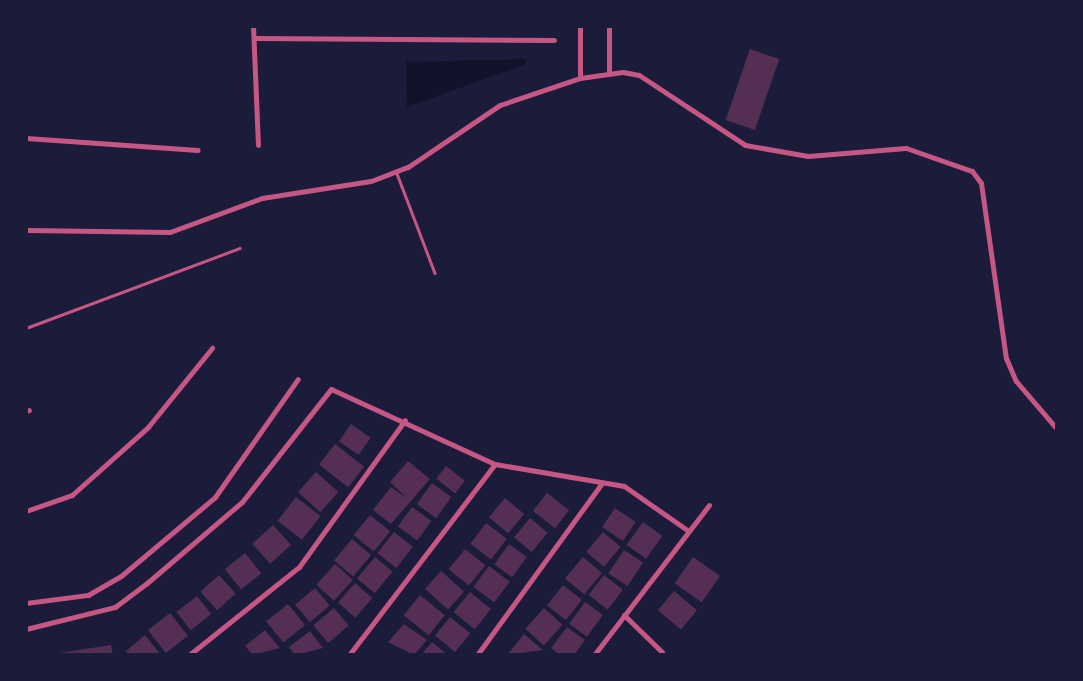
<!DOCTYPE html>
<html>
<head>
<meta charset="utf-8">
<style>
	body { margin:0 }
	#map { position:relative; width:1083px; height:681px; overflow:hidden; background:#1b1b3a; font-family:"IBM Plex Serif",serif }
	div>[style] { position:absolute }
	.water>* { inset:0; background:#12122b }
	.building>* { inset:0; background:#542f53; transform-origin:0 0 }
	.service>* { height:2.5px; margin:-1.25px; padding:0 1.25px; transform-origin:1.25px; border-radius:1.25px; background:#c65784 }
	.minor>* { height:5px; margin:-2.5px; padding:0 2.5px; transform-origin:2.5px; border-radius:2.5px; background:#c65784 }
	span { translate:-50% -50%; white-space:nowrap; text-align:center; line-height:1.15; -webkit-text-stroke:7px #1b1b3a; paint-order:stroke }
	.frame { position:absolute; inset:0; border:28px solid #1b1b3a; pointer-events:none }
</style>
</head>
<body>
<div id="map">
	<div class="water">
		<i style="clip-path:polygon(525px 59px,526px 64px,407px 107px,406px 62px)"></i>
	</div>
	<div class="building">
		<i style="left:750px;top:49px;width:31px;height:75px;rotate:19deg"></i>
		<i style="left:351px;top:424px;width:24px;height:21px;rotate:35deg"></i>
		<i style="left:335px;top:444px;width:37px;height:26px;rotate:38deg"></i>
		<i style="clip-path:polygon(408px 461px,430px 479px,391px 524px,373px 510px,391px 487px,408px 499px,390px 482px)"></i>
		<i style="left:446px;top:466px;width:24px;height:16px;rotate:38deg"></i>
		<i style="left:316px;top:472px;width:30px;height:27px;rotate:42deg"></i>
		<i style="left:432px;top:483px;width:24px;height:26px;rotate:36deg"></i>
		<i style="left:547px;top:493px;width:28px;height:23px;rotate:38deg"></i>
		<i style="left:296px;top:497px;width:31px;height:30px;rotate:38deg"></i>
		<i style="left:505px;top:498px;width:25px;height:25px;rotate:40deg"></i>
		<i style="left:412px;top:507px;width:24px;height:24px;rotate:36deg"></i>
		<i style="left:615px;top:508px;width:25px;height:23px;rotate:34deg"></i>
		<i style="left:370px;top:515px;width:26px;height:26px;rotate:39deg"></i>
		<i style="left:530px;top:518px;width:23px;height:25px;rotate:40deg"></i>
		<i style="left:643px;top:522px;width:24px;height:28px;rotate:36deg"></i>
		<i style="left:486px;top:523px;width:26px;height:26px;rotate:37deg"></i>
		<i style="left:273px;top:525px;width:27px;height:28px;rotate:48deg"></i>
		<i style="left:394px;top:532px;width:24px;height:27px;rotate:38deg"></i>
		<i style="left:603px;top:532px;width:23px;height:26px;rotate:40deg"></i>
		<i style="left:352px;top:539px;width:25px;height:28px;rotate:40deg"></i>
		<i style="left:509px;top:544px;width:22px;height:25px;rotate:36deg"></i>
		<i style="left:465px;top:549px;width:26px;height:26px;rotate:39deg"></i>
		<i style="left:624px;top:550px;width:23px;height:28px;rotate:34deg"></i>
		<i style="left:245px;top:553px;width:26px;height:26px;rotate:51deg"></i>
		<i style="left:375px;top:557px;width:23px;height:28px;rotate:40deg"></i>
		<i style="left:583px;top:557px;width:25px;height:28px;rotate:40deg"></i>
		<i style="left:693px;top:557px;width:33px;height:32px;rotate:35deg"></i>
		<i style="left:335px;top:564px;width:24px;height:28px;rotate:42deg"></i>
		<i style="left:489px;top:566px;width:26px;height:26px;rotate:37deg"></i>
		<i style="left:441px;top:571px;width:31px;height:24px;rotate:42deg"></i>
		<i style="left:219px;top:575px;width:25px;height:25px;rotate:48deg"></i>
		<i style="left:604px;top:575px;width:24px;height:25px;rotate:38deg"></i>
		<i style="left:355px;top:583px;width:23px;height:26px;rotate:41deg"></i>
		<i style="left:563px;top:585px;width:24px;height:26px;rotate:38deg"></i>
		<i style="left:315px;top:588px;width:23px;height:26px;rotate:50deg"></i>
		<i style="left:674px;top:591px;width:30px;height:25px;rotate:40deg"></i>
		<i style="left:470px;top:592px;width:27px;height:26px;rotate:39deg"></i>
		<i style="left:420px;top:595px;width:32px;height:26px;rotate:39deg"></i>
		<i style="left:197px;top:596px;width:23px;height:26px;rotate:52deg"></i>
		<i style="left:585px;top:602px;width:22px;height:27px;rotate:36deg"></i>
		<i style="left:288px;top:604px;width:27px;height:28px;rotate:51deg"></i>
		<i style="left:334px;top:608px;width:23px;height:27px;rotate:50deg"></i>
		<i style="left:544px;top:608px;width:25px;height:28px;rotate:42deg"></i>
		<i style="left:170px;top:613px;width:29px;height:28px;rotate:52deg"></i>
		<i style="left:450px;top:617px;width:26px;height:24px;rotate:39deg"></i>
		<i style="clip-path:polygon(404px 624px,427px 640px,414px 655px,388px 642px)"></i>
		<i style="clip-path:polygon(567px 627px,585px 640px,574px 655px,560px 655px,551px 648px)"></i>
		<i style="clip-path:polygon(265px 630px,280px 648px,253px 655px,245px 646px)"></i>
		<i style="clip-path:polygon(310px 631px,323px 648px,295px 655px,289px 647px)"></i>
		<i style="clip-path:polygon(524px 634px,543px 650px,507px 655px)"></i>
		<i style="clip-path:polygon(145px 635px,161px 655px,129px 655px,126px 651px)"></i>
		<i style="clip-path:polygon(432px 642px,448px 655px,421px 655px)"></i>
		<i style="clip-path:polygon(111px 645px,113px 655px,59px 655px,59px 653px)"></i>
	</div>
	<div class="service">
		<i style="left:396px;top:171px;width:109px;rotate:69.1deg"></i>
		<i style="left:26px;top:328px;width:228px;rotate:-20.5deg"></i>
	</div>
	<div class="minor">
		<i style="left:253px;top:26px;width:119px;rotate:87.6deg"></i>
		<i style="left:609px;top:26px;width:45px;rotate:90deg"></i>
		<i style="left:254px;top:38px;width:300px;rotate:0.4deg"></i>
		<i style="left:580px;top:78px;width:52px;rotate:-90deg"></i>
		<i style="left:26px;top:138px;width:172px;rotate:4deg"></i>
		<i style="left:26px;top:230px;width:144px;rotate:0.8deg"></i>
		<i style="left:170px;top:232px;width:98px;rotate:-20.3deg"></i>
		<i style="left:262px;top:198px;width:110px;rotate:-8.9deg"></i>
		<i style="left:371px;top:181px;width:40px;rotate:-21deg"></i>
		<i style="left:408px;top:167px;width:111px;rotate:-34deg"></i>
		<i style="left:500px;top:105px;width:84px;rotate:-18.6deg"></i>
		<i style="left:580px;top:78px;width:43px;rotate:-7.9deg"></i>
		<i style="left:623px;top:72px;width:16px;rotate:11deg"></i>
		<i style="left:639px;top:75px;width:127px;rotate:33.4deg"></i>
		<i style="left:745px;top:145px;width:64px;rotate:9.9deg"></i>
		<i style="left:808px;top:156px;width:98px;rotate:-4.7deg"></i>
		<i style="left:906px;top:148px;width:70px;rotate:19.2deg"></i>
		<i style="left:972px;top:171px;width:15px;rotate:53deg"></i>
		<i style="left:981px;top:183px;width:177px;rotate:81.9deg"></i>
		<i style="left:1006px;top:358px;width:25px;rotate:67deg"></i>
		<i style="left:1016px;top:381px;width:63px;rotate:49.5deg"></i>
		<i style="left:26px;top:411px;width:3px;rotate:-18deg"></i>
		<i style="left:26px;top:511px;width:49px;rotate:-19.2deg"></i>
		<i style="left:72px;top:495px;width:102px;rotate:-41.8deg"></i>
		<i style="left:148px;top:427px;width:102px;rotate:-51deg"></i>
		<i style="left:26px;top:603px;width:63px;rotate:-7.4deg"></i>
		<i style="left:88px;top:595px;width:38px;rotate:-30deg"></i>
		<i style="left:121px;top:576px;width:123px;rotate:-40deg"></i>
		<i style="left:215px;top:497px;width:144px;rotate:-54.9deg"></i>
		<i style="left:624px;top:615px;width:53px;rotate:44.2deg"></i>
		<i style="left:26px;top:629px;width:92px;rotate:-13.9deg"></i>
		<i style="left:115px;top:607px;width:40px;rotate:-37deg"></i>
		<i style="left:147px;top:583px;width:125px;rotate:-40.5deg"></i>
		<i style="left:242px;top:502px;width:144px;rotate:-51.8deg"></i>
		<i style="left:331px;top:389px;width:180px;rotate:24.6deg"></i>
		<i style="left:495px;top:464px;width:131px;rotate:9.7deg"></i>
		<i style="left:624px;top:486px;width:77px;rotate:34.9deg"></i>
		<i style="left:189px;top:655px;width:141px;rotate:-38.7deg"></i>
		<i style="left:299px;top:567px;width:181px;rotate:-54.2deg"></i>
		<i style="left:349px;top:655px;width:240px;rotate:-52.6deg"></i>
		<i style="left:477px;top:655px;width:213px;rotate:-54deg"></i>
		<i style="left:594px;top:655px;width:189px;rotate:-52.5deg"></i>
	</div>
	<div class="frame"></div>
</div>
</body>
</html>
